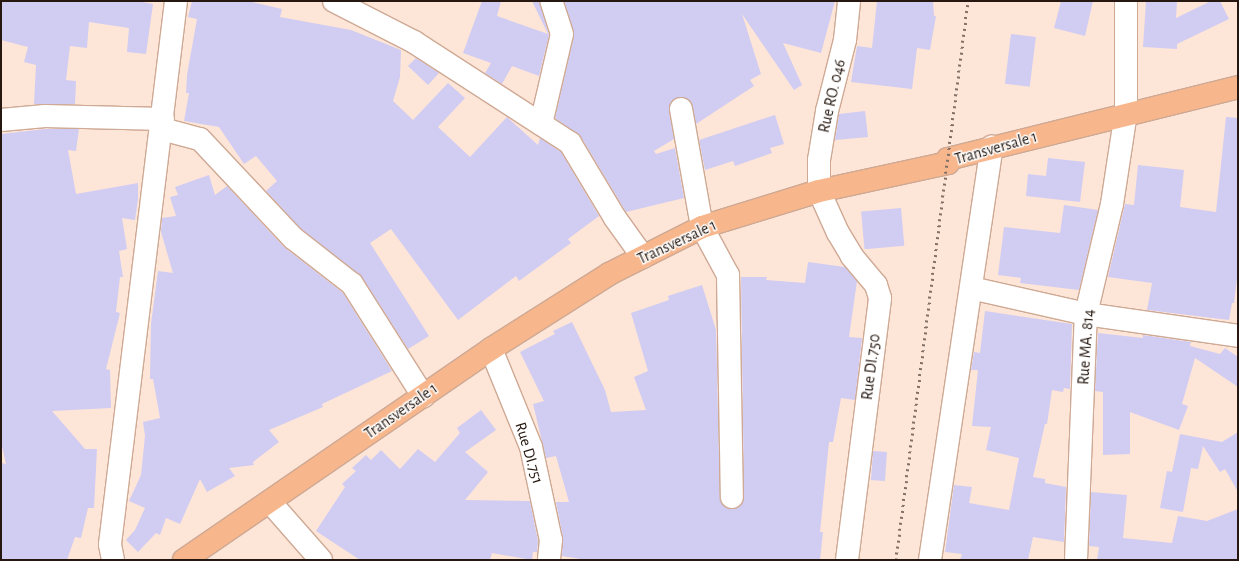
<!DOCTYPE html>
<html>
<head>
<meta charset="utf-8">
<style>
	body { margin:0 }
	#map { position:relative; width:1239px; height:561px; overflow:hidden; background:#fde5d8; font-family:"Alegreya Sans",sans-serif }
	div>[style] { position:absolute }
	.building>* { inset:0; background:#d1ccf2; transform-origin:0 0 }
	.roads { filter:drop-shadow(1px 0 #cea994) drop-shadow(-1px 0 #cea994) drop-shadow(0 1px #cea994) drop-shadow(0 -1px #cea994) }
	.minor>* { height:22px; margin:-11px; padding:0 11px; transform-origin:11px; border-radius:11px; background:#fff }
	.major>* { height:22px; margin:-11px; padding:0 11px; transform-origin:11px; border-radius:11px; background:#f7b68b }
	.rail>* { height:3px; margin-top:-1.5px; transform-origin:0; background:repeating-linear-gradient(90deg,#837167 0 2px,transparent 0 6px) }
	span { translate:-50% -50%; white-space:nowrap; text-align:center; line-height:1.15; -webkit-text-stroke:3px #fff; paint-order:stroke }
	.street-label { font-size:16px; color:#261810 }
	.frame { position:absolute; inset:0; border:2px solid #261810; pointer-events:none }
</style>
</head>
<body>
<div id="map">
	<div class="building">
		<i style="clip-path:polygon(1px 1px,137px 1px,153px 4px,146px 54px,127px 52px,129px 28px,89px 22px,87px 48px,70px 46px,66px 80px,76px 81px,75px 104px,34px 104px,36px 65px,24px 62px,28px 47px,1px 40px)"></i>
		<i style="clip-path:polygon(192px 1px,248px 1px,282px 9px,280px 17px,351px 30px,401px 50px,400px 77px,393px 101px,413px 120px,448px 83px,465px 98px,438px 127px,470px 157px,507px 117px,538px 145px,540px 138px,561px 152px,599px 216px,568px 239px,571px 243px,519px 281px,516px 276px,458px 320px,391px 229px,370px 243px,429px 336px,408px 349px,362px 277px,301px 229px,266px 191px,277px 181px,256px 156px,244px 164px,219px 127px,184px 121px,189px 93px,186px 93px,187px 75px,197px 19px,188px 17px)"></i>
		<i style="clip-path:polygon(482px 1px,501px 1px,497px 16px,548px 34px,532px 1px,539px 1px,549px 35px,539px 76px,512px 66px,502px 84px,485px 73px,491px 63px,463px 53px)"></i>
		<i style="clip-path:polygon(564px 1px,835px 1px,821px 53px,783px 43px,802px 85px,794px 90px,742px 14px,761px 74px,750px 80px,754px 86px,696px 124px,690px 101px,679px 97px,673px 100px,669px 111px,674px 139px,654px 151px,656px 154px,675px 148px,684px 198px,626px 212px,581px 137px,555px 118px,574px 36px)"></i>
		<i style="clip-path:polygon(877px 1px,933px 1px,934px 16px,936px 16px,930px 50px,917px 48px,912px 89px,851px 82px,857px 46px,872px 48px)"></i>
		<i style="clip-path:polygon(1061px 1px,1093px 1px,1085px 36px,1054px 28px)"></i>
		<i style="clip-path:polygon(1146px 1px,1177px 1px,1176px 18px,1211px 1px,1220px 1px,1229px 19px,1177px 44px,1177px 49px,1143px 47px)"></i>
		<i style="left:1011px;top:34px;width:25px;height:50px;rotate:7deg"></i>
		<i style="clip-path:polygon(416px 58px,439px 73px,428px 85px,408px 66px)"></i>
		<i style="clip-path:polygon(865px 111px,868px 137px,835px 140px,839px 114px)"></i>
		<i style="clip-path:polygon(775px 115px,784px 144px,770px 148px,772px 153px,735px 166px,733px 161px,705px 170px,699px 140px)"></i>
		<i style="clip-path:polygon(1226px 117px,1238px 118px,1238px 271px,1234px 303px,1232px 303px,1229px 320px,1147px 310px,1152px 283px,1108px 277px,1125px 204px,1134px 205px,1138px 165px,1184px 170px,1180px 207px,1216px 212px)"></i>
		<i style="clip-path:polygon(45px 129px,79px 129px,76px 151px,68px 150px,76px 194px,138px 183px,138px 199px,135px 220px,122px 218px,127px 249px,119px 251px,123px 277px,120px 277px,116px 312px,120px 313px,106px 369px,110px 370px,111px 408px,52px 411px,85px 449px,97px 449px,94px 508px,88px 508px,81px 538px,75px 537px,67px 560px,1px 560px,1px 463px,6px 464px,1px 442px,1px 134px)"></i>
		<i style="clip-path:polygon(1048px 158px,1085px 162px,1080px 202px,1026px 196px,1028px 174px,1046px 176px)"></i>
		<i style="clip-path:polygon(209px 175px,215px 195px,227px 186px,284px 247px,343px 293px,392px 371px,322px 404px,323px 407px,269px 430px,279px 442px,253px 462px,254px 465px,229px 468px,235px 476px,207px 492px,200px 479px,180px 524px,166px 518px,160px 535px,156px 533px,138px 552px,126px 540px,135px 530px,145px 508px,129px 501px,141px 475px,145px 436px,143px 422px,160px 418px,153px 379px,150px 379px,151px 324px,158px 271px,173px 273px,161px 232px,162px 218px,176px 216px,170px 197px,178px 195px,175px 187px)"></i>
		<i style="clip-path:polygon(1064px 205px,1098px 210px,1079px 290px,1020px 283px,1021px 278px,998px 275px,1004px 227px,1060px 233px)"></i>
		<i style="left:901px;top:208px;width:38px;height:40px;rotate:85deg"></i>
		<i style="clip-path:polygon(808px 262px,845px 267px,857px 281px,849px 337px,862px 338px,855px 400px,841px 398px,833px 442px,829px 442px,820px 532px,823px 532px,820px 560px,587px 560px,562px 556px,563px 538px,556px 502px,569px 502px,556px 456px,546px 458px,533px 404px,544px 401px,520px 352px,555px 334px,553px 331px,572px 322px,605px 390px,611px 412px,646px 410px,634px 377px,648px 371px,631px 313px,669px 300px,668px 296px,702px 285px,716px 330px,720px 498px,726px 508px,738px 508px,744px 497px,741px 277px,767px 277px,766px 280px,805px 283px)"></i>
		<i style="clip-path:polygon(985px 311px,1072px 324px,1070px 389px,1064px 388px,1063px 392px,1052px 390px,1047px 424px,1045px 424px,1033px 477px,1045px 479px,1045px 483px,1066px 487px,1064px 542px,1033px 537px,1028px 560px,960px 560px,962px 554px,945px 552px,954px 485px,972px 487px,969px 503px,1009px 510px,1019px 458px,986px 450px,991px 427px,972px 426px,978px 370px,971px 370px,974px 352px,980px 353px)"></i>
		<i style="clip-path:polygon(1098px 333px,1143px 338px,1143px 335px,1191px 342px,1190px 346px,1220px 354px,1225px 348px,1238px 357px,1238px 387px,1195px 358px,1182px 404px,1188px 406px,1179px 430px,1130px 412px,1130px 454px,1103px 455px,1103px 392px,1095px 391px)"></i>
		<i style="clip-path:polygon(481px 410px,496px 430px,465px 452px,488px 472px,465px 500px,530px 501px,538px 541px,537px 552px,533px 552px,532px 560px,492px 553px,490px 560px,360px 560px,316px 531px,345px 487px,342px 484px,356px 471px,352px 468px,366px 455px,371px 460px,381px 450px,400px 469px,418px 449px,435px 462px,460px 433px,457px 428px)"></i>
		<i style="clip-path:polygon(1238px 432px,1238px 492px,1225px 469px,1220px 472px,1203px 446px,1198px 469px,1191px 468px,1183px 512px,1160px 508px,1167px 471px,1172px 472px,1180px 434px,1222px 442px)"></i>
		<i style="left:873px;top:451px;width:14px;height:29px;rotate:4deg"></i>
		<i style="clip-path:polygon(1091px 492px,1127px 495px,1123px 538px,1172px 543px,1178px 516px,1207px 521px,1238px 509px,1238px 560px,1097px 560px,1099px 547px,1089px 546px)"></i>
	</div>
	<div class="roads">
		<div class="minor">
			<i style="left:334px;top:1px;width:90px;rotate:27.1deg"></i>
			<i style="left:414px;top:42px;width:186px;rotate:32.9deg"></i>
			<i style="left:570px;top:143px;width:87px;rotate:59deg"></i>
			<i style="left:615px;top:218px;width:48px;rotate:54.3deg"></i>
			<i style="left:681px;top:109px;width:120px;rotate:79.9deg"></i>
			<i style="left:702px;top:227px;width:55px;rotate:61.6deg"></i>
			<i style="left:728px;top:275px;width:222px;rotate:89deg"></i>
			<i style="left:1px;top:120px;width:44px;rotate:-5.2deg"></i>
			<i style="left:45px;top:116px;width:118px;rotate:1.5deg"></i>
			<i style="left:541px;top:124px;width:92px;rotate:-76.9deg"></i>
			<i style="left:562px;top:34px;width:35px;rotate:-108deg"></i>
			<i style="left:162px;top:129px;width:39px;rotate:15deg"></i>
			<i style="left:200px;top:139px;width:136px;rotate:46.8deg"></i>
			<i style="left:293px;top:238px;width:75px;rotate:37.9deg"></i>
			<i style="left:352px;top:284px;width:133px;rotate:57.6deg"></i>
			<i style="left:971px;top:288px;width:118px;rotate:12.7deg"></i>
			<i style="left:1086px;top:314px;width:154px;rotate:8.2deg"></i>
			<i style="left:491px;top:349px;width:106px;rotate:67.8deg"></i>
			<i style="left:531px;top:447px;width:95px;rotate:77.9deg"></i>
			<i style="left:551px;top:540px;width:20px;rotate:96deg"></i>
			<i style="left:270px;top:502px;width:77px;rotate:48.7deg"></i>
			<i style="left:113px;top:560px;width:16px;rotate:-101deg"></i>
			<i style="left:110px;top:544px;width:547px;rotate:-83.07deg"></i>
			<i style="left:847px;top:560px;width:264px;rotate:-82.8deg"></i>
			<i style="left:880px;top:298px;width:14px;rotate:-107deg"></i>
			<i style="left:876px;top:285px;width:38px;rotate:-130deg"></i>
			<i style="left:852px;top:256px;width:27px;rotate:-121deg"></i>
			<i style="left:838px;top:233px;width:46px;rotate:-114.3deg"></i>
			<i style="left:819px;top:191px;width:31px;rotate:-90deg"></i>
			<i style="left:819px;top:160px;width:50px;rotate:-80.7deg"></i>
			<i style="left:827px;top:111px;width:73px;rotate:-75.8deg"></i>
			<i style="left:845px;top:40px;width:39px;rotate:-84deg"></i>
			<i style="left:930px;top:560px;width:418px;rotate:-81.5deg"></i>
			<i style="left:1076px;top:560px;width:246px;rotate:-87.7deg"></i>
			<i style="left:1086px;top:314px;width:113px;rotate:-76.7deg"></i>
			<i style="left:1112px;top:204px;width:92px;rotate:-81.3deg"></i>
			<i style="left:1126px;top:113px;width:112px;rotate:-90deg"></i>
		</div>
		<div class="major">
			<i style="left:184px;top:560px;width:373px;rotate:-34.5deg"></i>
			<i style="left:491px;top:349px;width:140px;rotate:-32.4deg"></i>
			<i style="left:609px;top:274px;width:104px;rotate:-26.8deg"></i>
			<i style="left:702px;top:227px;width:122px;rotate:-17.1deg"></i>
			<i style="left:819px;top:191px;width:132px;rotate:-12.2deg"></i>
			<i style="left:948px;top:163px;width:4px;rotate:-90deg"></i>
			<i style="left:948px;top:159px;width:299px;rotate:-13.9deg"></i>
		</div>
	</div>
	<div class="rail">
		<i style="left:896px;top:560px;width:564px;rotate:-82.66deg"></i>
	</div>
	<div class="street-label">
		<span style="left:832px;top:96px;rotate:-77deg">Rue RO. 046</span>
		<span style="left:996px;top:148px;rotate:-16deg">Transversale 1</span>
		<span style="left:677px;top:242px;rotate:-25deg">Transversale 1</span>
		<span style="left:1086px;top:347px;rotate:-86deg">Rue MA. 814</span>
		<span style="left:871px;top:367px;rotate:-83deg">Rue DI.750</span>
		<span style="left:401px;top:411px;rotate:-35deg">Transversale 1</span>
		<span style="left:529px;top:453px;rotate:73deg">Rue DI.751</span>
	</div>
	<div class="frame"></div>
</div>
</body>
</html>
